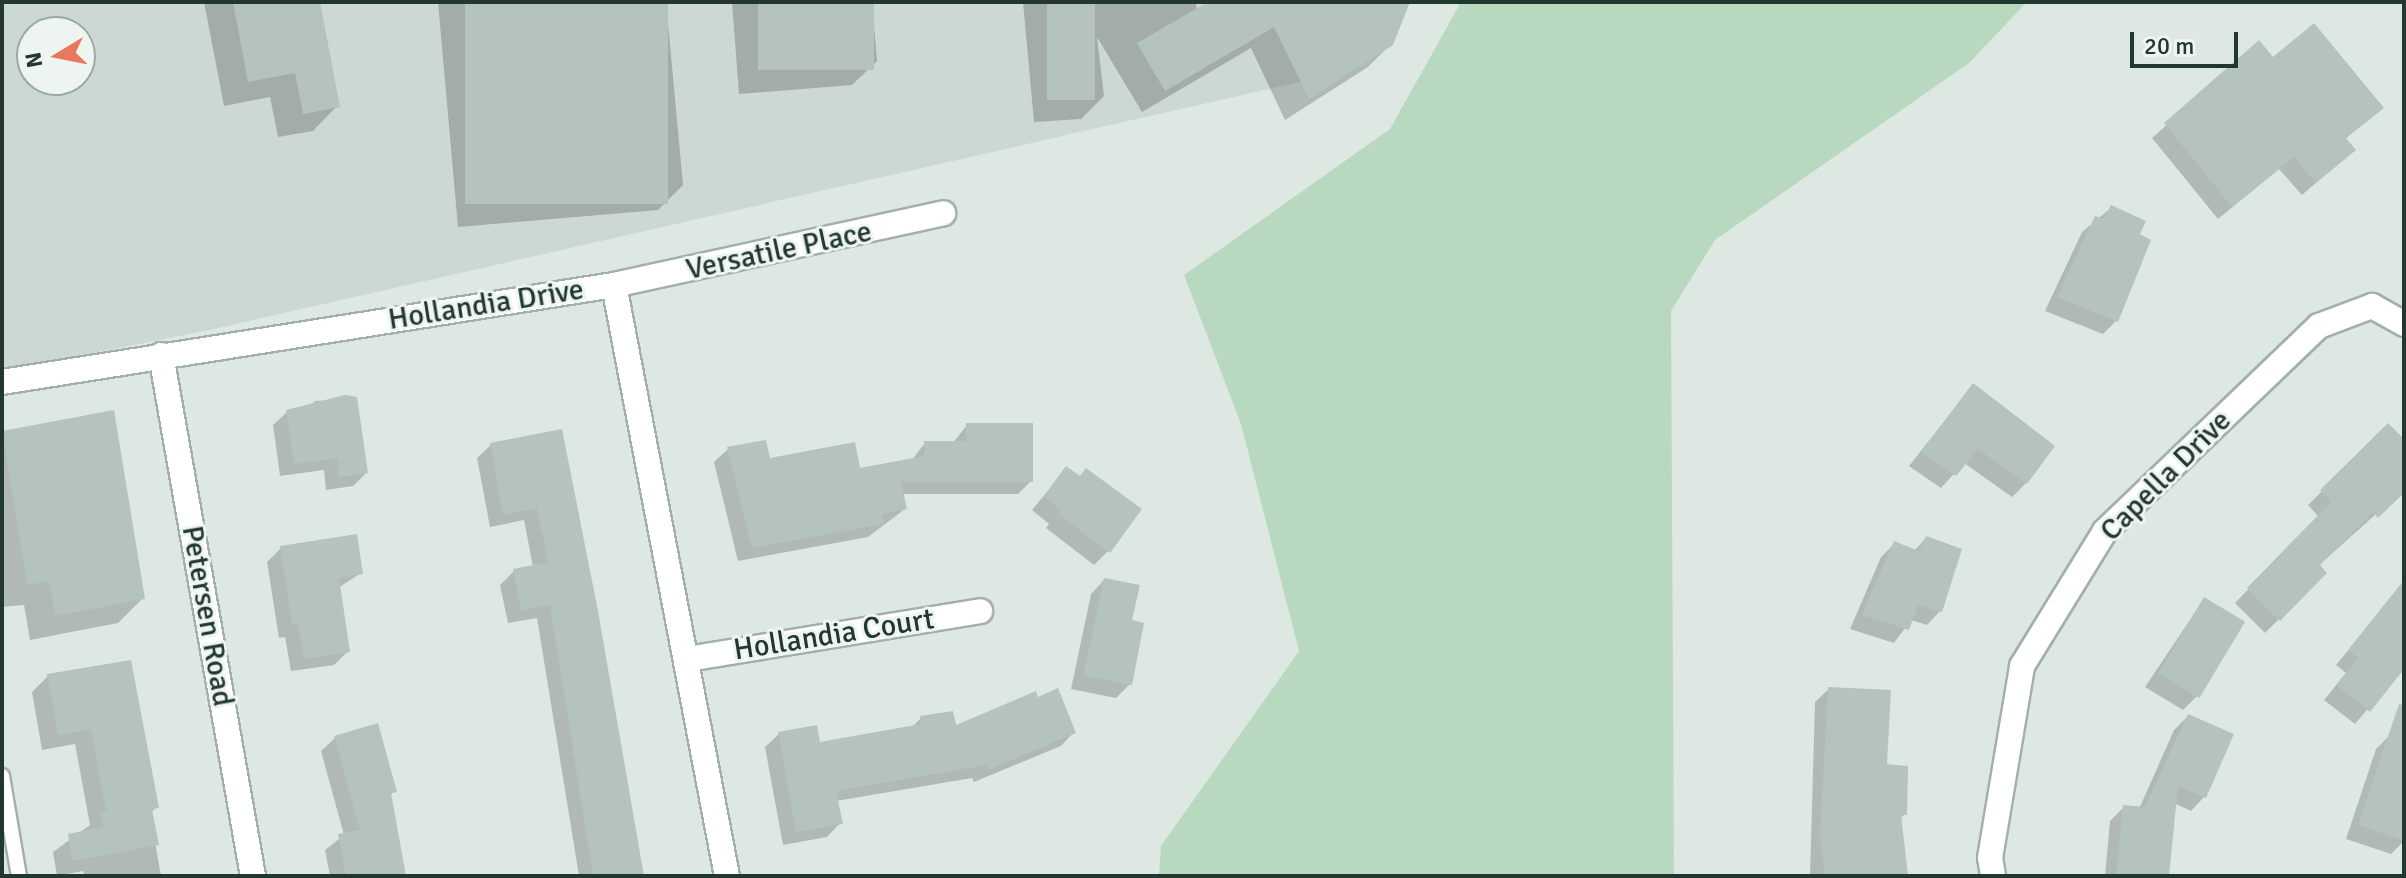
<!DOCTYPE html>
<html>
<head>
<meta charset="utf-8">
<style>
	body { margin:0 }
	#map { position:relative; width:2406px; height:878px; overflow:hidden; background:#dee8e3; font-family:Signika,sans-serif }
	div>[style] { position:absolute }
	.built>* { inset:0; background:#ccd8d2 }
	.green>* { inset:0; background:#b8d9bf }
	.shadow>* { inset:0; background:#0003 }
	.building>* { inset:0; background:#b4c3bc; transform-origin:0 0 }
	.roads { filter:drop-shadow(2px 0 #a2afaa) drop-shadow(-2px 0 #a2afaa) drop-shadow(0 2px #a2afaa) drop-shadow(0 -2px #a2afaa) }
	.service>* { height:14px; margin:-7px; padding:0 7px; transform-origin:7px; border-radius:7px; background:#fff }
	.minor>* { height:24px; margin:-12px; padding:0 12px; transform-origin:12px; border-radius:12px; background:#fff }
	span { translate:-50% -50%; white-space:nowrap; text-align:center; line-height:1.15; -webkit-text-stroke:6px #eef5f1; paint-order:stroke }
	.street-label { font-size:30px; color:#213730 }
	.frame { position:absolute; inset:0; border:4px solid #213730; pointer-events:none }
	.north { position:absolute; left:16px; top:16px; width:80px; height:80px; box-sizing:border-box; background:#eef5f1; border:2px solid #9ca9a4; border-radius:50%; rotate:260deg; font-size:22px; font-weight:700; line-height:32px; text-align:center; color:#213730 }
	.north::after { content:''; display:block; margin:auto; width:28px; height:36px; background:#e8795d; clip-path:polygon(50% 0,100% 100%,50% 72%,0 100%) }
	.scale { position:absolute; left:2130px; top:32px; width:108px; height:36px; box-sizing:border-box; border:4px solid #213730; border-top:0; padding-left:10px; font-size:24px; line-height:28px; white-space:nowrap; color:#213730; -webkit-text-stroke:6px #eef5f1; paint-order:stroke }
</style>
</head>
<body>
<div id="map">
	<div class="built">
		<i style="clip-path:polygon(evenodd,2px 2px,1349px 2px,1344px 72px,205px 331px,2px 371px,2px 2px,32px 32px,80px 32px,80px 80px,32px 80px,32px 32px)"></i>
	</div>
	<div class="green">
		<i style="clip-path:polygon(1461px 2px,2027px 2px,1969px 63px,1715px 240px,1671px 311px,1674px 876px,1159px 876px,1161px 846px,1299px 651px,1241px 424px,1184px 275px,1390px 129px)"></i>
	</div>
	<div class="shadow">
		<i style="clip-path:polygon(204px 2px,315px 2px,337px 106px,313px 131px,278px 137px,270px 97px,224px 106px)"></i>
		<i style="clip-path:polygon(438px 2px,666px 2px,683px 185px,658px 210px,458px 227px)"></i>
		<i style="clip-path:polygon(732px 2px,872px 2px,877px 61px,852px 85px,739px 94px)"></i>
		<i style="clip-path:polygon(1023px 2px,1196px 2px,1197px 11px,1212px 2px,1408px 2px,1392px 43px,1368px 67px,1285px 120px,1251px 48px,1142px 112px,1097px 37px,1104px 96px,1081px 119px,1034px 122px)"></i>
		<i style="clip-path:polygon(2259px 43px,2272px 59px,2381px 108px,2345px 139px,2354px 150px,2302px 195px,2279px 169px,2218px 219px,2152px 138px)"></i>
		<i style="clip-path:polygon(2112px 207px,2137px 235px,2116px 321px,2103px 334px,2045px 311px,2082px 232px)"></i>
		<i style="clip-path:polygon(1973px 385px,2026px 483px,2012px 497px,1964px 463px,1941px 488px,1909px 466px)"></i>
		<i style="clip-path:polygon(356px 399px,366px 473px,353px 486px,326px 490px,324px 470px,280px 476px,273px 425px,287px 412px,307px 409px,315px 401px)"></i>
		<i style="clip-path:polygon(112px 412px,143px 598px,118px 623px,30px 640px,24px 605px,2px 607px,2px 433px)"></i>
		<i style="clip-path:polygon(967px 425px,1031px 481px,1018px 494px,902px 494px,905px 509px,868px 537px,738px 561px,714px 462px,728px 449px,768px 460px,858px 470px,911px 461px,925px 443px,953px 443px)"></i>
		<i style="clip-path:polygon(2388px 425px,2404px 442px,2404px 489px,2318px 566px,2325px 573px,2265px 633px,2235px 603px,2319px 517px,2308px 505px)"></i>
		<i style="clip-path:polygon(560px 432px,641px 876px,579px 876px,537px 618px,508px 623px,500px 585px,514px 571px,533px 567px,524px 520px,490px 527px,477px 458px,491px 445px)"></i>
		<i style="clip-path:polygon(1067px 468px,1108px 551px,1094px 565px,1046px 528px,1049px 524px,1032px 510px)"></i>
		<i style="clip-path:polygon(1926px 538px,1940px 611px,1927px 625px,1911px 620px,1894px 643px,1850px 629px,1881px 557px,1895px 543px,1914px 551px)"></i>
		<i style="clip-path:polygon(281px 548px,361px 573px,338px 588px,348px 651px,334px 665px,291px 671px,285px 637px,279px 638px,267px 562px)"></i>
		<i style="clip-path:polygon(1104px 580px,1129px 622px,1130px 684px,1116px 698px,1071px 689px,1091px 594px)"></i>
		<i style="clip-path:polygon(2398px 591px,2404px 595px,2404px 666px,2355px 724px,2324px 700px,2346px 673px,2336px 665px)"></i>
		<i style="clip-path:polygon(2204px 599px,2197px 696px,2183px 710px,2145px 687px)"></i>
		<i style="clip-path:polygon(48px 676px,157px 807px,150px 813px,161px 876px,84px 876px,83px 871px,57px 876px,53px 852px,90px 825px,75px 744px,42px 750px,32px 692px)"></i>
		<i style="clip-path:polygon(1829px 689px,1885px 766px,1905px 814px,1899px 819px,1905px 876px,1810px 876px,1815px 702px)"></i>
		<i style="clip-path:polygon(1037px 699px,1074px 732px,1061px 746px,974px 782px,972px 778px,836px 801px,840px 823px,827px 837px,783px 845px,765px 747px,779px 734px,818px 744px,911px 728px,921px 718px,954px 728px)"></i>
		<i style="clip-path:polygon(2188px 716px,2204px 797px,2191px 811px,2174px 803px,2167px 876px,2105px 876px,2110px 821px,2124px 807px,2139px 809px,2174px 730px)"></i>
		<i style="clip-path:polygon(2390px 735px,2404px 740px,2404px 841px,2391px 854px,2346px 839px,2376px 749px)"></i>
		<i style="clip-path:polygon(335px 738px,395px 791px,389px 796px,404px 876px,330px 876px,325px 850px,344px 835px,321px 751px)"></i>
	</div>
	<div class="building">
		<i style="clip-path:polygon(233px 2px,320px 2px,340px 107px,303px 114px,295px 73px,248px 82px)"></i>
		<i style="left:465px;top:2px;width:203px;height:202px"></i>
		<i style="left:758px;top:2px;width:116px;height:68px"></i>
		<i style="left:1047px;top:2px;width:48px;height:98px"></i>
		<i style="clip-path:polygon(1208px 2px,1410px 2px,1393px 45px,1309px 99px,1274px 27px,1165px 91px,1137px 43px)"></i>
		<i style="clip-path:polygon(2314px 23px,2384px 108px,2346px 138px,2356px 150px,2316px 183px,2294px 157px,2232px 207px,2164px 123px,2259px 40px,2273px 57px)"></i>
		<i style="clip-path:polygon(2111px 205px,2146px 221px,2140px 234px,2151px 240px,2118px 322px,2057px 297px,2095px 216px,2104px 219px)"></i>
		<i style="clip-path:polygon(1973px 383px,2055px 446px,2027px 484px,1978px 449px,1956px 476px,1921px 452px)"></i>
		<i style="clip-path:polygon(345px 395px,357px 397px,368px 473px,339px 477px,337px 458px,294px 464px,286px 410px)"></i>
		<i style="clip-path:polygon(114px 410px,145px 599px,55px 616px,49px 581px,27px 585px,2px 431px)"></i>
		<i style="clip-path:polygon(966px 423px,1033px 423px,1033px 482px,901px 482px,907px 509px,882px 514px,884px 524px,752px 548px,727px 447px,766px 440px,770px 458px,855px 442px,860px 468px,924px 456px,924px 441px,966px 441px)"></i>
		<i style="clip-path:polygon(2388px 423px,2404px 439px,2404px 493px,2378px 518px,2373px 512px,2320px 565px,2327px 573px,2280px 621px,2247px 588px,2331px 502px,2320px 490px)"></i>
		<i style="clip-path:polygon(562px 429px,598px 611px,644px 876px,593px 876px,550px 605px,521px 611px,513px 569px,548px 562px,537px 508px,503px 515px,490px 443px)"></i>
		<i style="clip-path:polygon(1066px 466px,1080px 476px,1086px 468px,1142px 509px,1110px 553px,1058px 514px,1061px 510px,1044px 496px)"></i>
		<i style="clip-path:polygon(357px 534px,363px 574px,339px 578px,350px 652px,304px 659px,298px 624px,292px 625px,280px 546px)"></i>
		<i style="clip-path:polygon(1926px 536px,1962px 549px,1942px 612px,1918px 605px,1909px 630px,1862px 615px,1894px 541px,1919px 551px)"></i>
		<i style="clip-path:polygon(1104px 578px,1140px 585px,1132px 620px,1144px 623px,1132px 685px,1083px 676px)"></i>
		<i style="clip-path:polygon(2404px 580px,2404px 669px,2370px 712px,2336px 685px,2358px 658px,2348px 650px)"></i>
		<i style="left:2204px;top:597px;width:48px;height:89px;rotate:31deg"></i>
		<i style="clip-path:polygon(131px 660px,159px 808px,152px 809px,159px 845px,72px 861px,68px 834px,103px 827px,100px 812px,106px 811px,91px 729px,58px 735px,47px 674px)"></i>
		<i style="clip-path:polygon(1828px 687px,1891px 690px,1887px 764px,1908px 766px,1907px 815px,1901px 814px,1908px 876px,1825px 876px,1820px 834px)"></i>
		<i style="clip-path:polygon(1058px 688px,1076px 733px,988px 770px,986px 765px,836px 791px,843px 824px,796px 832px,778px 732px,817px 725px,820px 742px,921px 724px,920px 716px,953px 711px,956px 725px,1036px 691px,1038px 697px)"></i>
		<i style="clip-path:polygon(2399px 704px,2404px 705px,2404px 841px,2358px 825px)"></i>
		<i style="clip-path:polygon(2188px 714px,2234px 734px,2206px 798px,2178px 786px,2169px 876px,2116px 876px,2123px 805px,2145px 807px)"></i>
		<i style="clip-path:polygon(378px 723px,397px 792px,391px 793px,406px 876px,346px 876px,338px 834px,360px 830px,334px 736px)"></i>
	</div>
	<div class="roads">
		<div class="service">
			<i style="left:2px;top:776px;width:101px;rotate:80.4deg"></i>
		</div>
		<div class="minor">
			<i style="left:614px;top:285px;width:602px;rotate:79.18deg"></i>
			<i style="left:161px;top:355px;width:529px;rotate:79.99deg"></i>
			<i style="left:2px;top:382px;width:620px;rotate:-9.01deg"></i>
			<i style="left:614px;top:285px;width:337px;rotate:-12.3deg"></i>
			<i style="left:688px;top:659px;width:296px;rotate:-9.3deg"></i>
			<i style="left:1993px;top:876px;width:18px;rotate:-99deg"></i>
			<i style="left:1990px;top:858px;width:195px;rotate:-80.5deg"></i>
			<i style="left:2022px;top:666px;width:158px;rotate:-58.4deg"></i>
			<i style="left:2105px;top:531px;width:296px;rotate:-43.8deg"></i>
			<i style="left:2319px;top:326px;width:57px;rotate:-20.7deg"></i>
			<i style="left:2372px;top:306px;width:37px;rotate:29deg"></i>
		</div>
	</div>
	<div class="street-label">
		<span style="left:779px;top:251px;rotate:-12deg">Versatile Place</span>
		<span style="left:486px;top:305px;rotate:-9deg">Hollandia Drive</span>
		<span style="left:2166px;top:476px;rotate:-45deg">Capella Drive</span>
		<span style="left:207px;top:616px;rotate:80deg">Petersen Road</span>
		<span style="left:834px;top:635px;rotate:-9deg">Hollandia Court</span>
	</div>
	<div class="frame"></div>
	<div class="north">N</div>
	<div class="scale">20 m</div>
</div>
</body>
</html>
